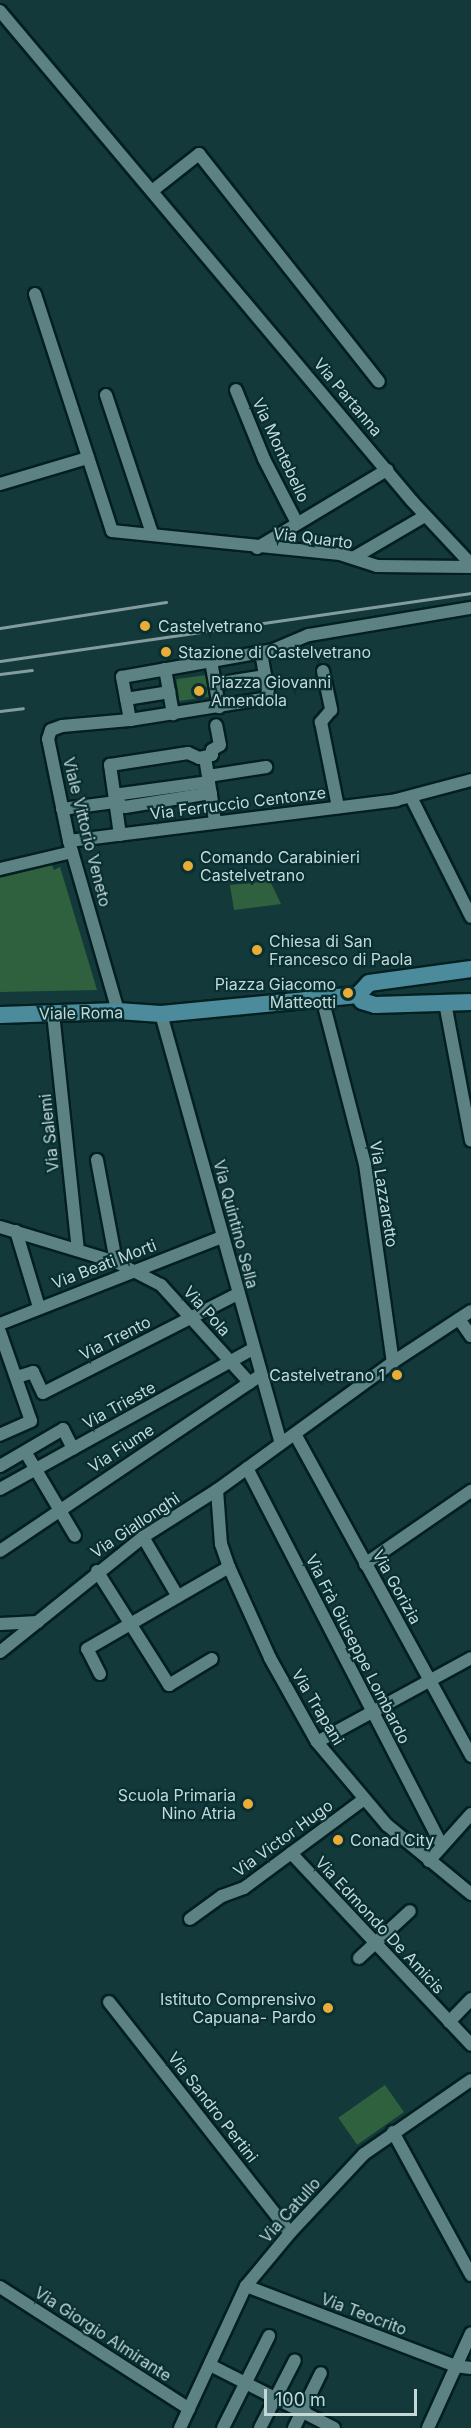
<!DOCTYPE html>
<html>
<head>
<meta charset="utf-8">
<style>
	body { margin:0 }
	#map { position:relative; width:471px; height:2428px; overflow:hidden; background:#14393b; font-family:Inter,sans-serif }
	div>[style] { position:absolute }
	.green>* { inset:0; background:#30613e; transform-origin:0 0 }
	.roads { filter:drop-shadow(2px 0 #031f20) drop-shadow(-2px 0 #031f20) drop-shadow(0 2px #031f20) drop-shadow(0 -2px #031f20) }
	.minor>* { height:12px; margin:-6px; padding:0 6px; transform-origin:6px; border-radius:6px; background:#5d8284 }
	.major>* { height:16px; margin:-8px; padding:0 8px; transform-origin:8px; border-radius:8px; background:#4b8b9c }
	.rail>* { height:3px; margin:-1.5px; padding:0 1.5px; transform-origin:1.5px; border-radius:1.5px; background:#839d9e }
	.dots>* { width:16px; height:16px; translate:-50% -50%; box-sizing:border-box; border:3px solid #082f31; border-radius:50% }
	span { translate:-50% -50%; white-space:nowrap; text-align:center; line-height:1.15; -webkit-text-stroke:4.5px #082f31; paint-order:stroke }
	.street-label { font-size:16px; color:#c4d8d8 }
	.poi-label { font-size:16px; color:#c4d8d8 }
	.left { translate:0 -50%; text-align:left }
	.right { translate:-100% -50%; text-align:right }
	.scale { position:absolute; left:264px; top:2389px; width:153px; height:27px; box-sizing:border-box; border:3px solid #c4d8d8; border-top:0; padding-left:8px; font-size:18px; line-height:21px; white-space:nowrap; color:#c4d8d8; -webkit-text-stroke:4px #082f31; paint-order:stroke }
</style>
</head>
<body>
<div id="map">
	<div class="green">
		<i style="left:206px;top:675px;width:22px;height:30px;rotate:82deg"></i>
		<i style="clip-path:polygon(52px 865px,54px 870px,60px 867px,97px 990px,0 992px,0 878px)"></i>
		<i style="clip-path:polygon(270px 881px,281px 904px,234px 910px,230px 885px)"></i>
		<i style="left:385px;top:2085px;width:33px;height:57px;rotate:55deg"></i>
	</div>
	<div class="roads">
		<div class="minor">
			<i style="left:0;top:11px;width:640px;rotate:49.94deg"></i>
			<i style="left:412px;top:501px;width:86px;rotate:46.9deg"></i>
			<i style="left:152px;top:191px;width:60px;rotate:-38.2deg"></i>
			<i style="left:199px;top:154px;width:290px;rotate:51.7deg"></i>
			<i style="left:35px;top:294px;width:249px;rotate:72deg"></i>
			<i style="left:112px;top:531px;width:229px;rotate:5.8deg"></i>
			<i style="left:340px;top:554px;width:39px;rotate:18deg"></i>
			<i style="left:377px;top:566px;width:94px;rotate:0.6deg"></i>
			<i style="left:236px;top:390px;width:74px;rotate:67.9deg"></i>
			<i style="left:264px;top:459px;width:72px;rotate:62.7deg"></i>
			<i style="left:106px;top:395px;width:145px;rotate:71.6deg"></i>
			<i style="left:0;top:484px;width:92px;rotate:-16.5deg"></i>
			<i style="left:257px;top:548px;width:152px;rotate:-31deg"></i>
			<i style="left:353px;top:558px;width:83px;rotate:-30.3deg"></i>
			<i style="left:211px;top:661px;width:47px;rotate:80.1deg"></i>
			<i style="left:165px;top:669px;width:46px;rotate:79.9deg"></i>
			<i style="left:323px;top:671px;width:40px;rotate:78deg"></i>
			<i style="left:331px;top:710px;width:16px;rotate:130deg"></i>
			<i style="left:321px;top:722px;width:87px;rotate:78.7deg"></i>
			<i style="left:215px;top:684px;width:51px;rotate:-9.1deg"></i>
			<i style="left:126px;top:699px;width:44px;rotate:-9.2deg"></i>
			<i style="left:130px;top:720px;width:44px;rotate:-100.5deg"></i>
			<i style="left:122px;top:677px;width:153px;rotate:-10.1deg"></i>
			<i style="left:273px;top:650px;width:39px;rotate:-23deg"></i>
			<i style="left:309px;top:635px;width:164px;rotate:-9.5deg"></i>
			<i style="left:205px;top:757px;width:65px;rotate:81.1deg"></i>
			<i style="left:208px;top:776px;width:59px;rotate:-8.8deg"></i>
			<i style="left:411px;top:797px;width:134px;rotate:63.4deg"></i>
			<i style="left:115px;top:802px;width:11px;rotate:27deg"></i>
			<i style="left:125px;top:807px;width:87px;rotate:-9.2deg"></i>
			<i style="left:62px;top:809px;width:53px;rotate:-7.5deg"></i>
			<i style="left:115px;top:802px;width:10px;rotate:-53deg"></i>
			<i style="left:121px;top:794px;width:89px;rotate:-7.8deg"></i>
			<i style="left:120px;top:835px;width:71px;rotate:-98.1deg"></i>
			<i style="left:110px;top:765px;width:79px;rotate:-8.7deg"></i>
			<i style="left:188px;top:753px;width:12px;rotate:24deg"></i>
			<i style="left:199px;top:758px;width:13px;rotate:-13deg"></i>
			<i style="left:212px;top:755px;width:5px;rotate:-90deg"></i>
			<i style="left:212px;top:750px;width:9px;rotate:-32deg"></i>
			<i style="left:220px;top:745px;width:20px;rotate:-101deg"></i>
			<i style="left:69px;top:841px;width:330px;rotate:-7.1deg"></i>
			<i style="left:396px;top:800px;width:78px;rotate:-14.9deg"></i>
			<i style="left:0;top:869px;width:74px;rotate:-13.3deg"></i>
			<i style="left:322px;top:998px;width:171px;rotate:75.5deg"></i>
			<i style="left:365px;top:1164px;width:200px;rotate:82deg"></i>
			<i style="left:445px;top:1003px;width:140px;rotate:79.3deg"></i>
			<i style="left:118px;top:1011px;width:177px;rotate:-106.1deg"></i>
			<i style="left:69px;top:841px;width:104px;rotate:-101.6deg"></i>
			<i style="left:48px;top:739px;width:9px;rotate:-72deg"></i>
			<i style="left:51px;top:730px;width:12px;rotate:-20deg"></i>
			<i style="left:62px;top:726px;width:68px;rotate:-5deg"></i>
			<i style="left:130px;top:720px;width:141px;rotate:-9deg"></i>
			<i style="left:269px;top:698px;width:47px;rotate:-99.9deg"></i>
			<i style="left:53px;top:1013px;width:238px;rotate:84deg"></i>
			<i style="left:161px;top:1014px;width:445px;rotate:74.4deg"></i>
			<i style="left:97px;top:1160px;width:104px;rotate:79.4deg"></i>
			<i style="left:0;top:1227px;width:121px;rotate:16.8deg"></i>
			<i style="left:116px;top:1262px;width:51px;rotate:27.1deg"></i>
			<i style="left:161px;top:1285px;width:132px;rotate:47.8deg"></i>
			<i style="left:16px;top:1231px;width:79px;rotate:73.2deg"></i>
			<i style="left:459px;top:1319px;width:21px;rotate:55deg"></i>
			<i style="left:0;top:1324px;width:238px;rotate:-21.4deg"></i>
			<i style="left:0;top:1332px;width:94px;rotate:70.8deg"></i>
			<i style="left:31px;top:1421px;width:34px;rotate:156deg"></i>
			<i style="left:17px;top:1377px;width:17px;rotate:-17deg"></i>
			<i style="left:33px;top:1372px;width:23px;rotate:65deg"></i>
			<i style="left:43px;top:1393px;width:218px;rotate:-27deg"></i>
			<i style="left:295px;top:1434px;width:367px;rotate:61.3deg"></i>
			<i style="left:26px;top:1453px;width:96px;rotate:59.4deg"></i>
			<i style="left:0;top:1466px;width:73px;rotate:-30.4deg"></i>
			<i style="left:63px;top:1429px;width:22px;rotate:63deg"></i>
			<i style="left:247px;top:1468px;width:425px;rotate:62.7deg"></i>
			<i style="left:0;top:1489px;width:289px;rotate:-29deg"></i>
			<i style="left:217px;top:1490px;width:54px;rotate:85.8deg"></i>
			<i style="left:221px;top:1544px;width:24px;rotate:71deg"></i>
			<i style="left:229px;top:1567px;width:100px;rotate:65.7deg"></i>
			<i style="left:270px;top:1658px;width:96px;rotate:60.8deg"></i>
			<i style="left:317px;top:1742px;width:109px;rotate:49.9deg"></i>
			<i style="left:387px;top:1825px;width:109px;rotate:39.4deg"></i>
			<i style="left:143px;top:1537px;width:69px;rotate:59.7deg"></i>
			<i style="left:0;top:1551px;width:315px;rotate:-34deg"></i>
			<i style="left:365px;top:1564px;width:129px;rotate:-34.6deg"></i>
			<i style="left:97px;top:1571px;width:135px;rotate:57.7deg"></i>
			<i style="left:169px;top:1685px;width:50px;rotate:-31.2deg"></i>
			<i style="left:0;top:1624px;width:38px;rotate:-3deg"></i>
			<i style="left:0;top:1652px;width:184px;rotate:-38.8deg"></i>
			<i style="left:143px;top:1537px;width:88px;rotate:-32.4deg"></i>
			<i style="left:217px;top:1490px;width:218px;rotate:-36deg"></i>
			<i style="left:393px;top:1362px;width:93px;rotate:-33.2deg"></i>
			<i style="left:100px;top:1674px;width:28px;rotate:-117deg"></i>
			<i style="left:87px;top:1649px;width:164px;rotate:-30deg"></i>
			<i style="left:317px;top:1742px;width:175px;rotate:-28.6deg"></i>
			<i style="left:291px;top:1853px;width:263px;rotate:46.8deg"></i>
			<i style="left:429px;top:1861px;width:63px;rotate:-48.2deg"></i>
			<i style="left:190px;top:1919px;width:39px;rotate:-36deg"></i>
			<i style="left:222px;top:1896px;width:23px;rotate:-20deg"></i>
			<i style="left:244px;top:1888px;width:148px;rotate:-36.5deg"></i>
			<i style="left:359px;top:1958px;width:69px;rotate:-42.7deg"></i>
			<i style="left:109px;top:2002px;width:293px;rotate:51.9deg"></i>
			<i style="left:449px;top:2022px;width:32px;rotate:-46deg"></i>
			<i style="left:393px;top:2132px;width:163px;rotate:61.4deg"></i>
			<i style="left:246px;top:2286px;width:224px;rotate:20.9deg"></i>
			<i style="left:455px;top:2366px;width:16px;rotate:7deg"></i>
			<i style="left:0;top:2287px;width:225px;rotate:32.8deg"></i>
			<i style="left:210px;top:2365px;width:139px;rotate:26.9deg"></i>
			<i style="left:180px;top:2428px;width:157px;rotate:-65.1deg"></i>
			<i style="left:246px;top:2286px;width:69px;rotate:-50.3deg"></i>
			<i style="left:290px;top:2233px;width:108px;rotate:-46.9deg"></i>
			<i style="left:364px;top:2154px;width:130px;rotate:-34.7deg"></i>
			<i style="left:223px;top:2428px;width:103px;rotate:-63.4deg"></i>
			<i style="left:260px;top:2428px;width:76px;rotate:-62.8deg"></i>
			<i style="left:294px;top:2428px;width:61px;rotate:-63.9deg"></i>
			<i style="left:428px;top:2428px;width:104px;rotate:-65.6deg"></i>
		</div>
		<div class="major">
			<i style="left:358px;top:995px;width:16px;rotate:-47deg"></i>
			<i style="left:369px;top:983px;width:103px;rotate:-7.8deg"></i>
			<i style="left:358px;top:995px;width:7px;rotate:56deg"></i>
			<i style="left:362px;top:1001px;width:14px;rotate:17deg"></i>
			<i style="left:375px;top:1005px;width:96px;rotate:-1.8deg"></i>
			<i style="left:0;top:1015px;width:118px;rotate:-1.9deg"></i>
			<i style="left:118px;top:1011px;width:43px;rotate:4deg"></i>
			<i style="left:161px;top:1014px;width:198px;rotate:-5.5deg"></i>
		</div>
	</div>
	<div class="rail">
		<i style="left:0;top:628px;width:168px;rotate:-8.9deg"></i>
		<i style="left:0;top:661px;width:476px;rotate:-8.2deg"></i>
		<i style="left:0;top:674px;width:32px;rotate:-7deg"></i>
		<i style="left:0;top:711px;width:23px;rotate:-7deg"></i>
	</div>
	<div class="dots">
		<i style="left:145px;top:626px;background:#e8ac37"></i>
		<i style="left:166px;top:652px;background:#e8ac37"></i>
		<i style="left:199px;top:691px;background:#e8ac37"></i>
		<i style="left:188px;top:866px;background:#e8ac37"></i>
		<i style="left:257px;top:950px;background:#e8ac37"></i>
		<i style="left:348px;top:993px;background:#e8ac37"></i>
		<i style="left:397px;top:1375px;background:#e8ac37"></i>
		<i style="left:248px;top:1804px;background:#e8ac37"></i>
		<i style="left:338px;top:1840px;background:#e8ac37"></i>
		<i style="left:328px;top:2008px;background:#e8ac37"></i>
	</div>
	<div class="street-label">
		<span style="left:348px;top:397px;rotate:50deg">Via Partanna</span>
		<span style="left:281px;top:450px;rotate:65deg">Via Montebello</span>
		<span style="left:313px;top:538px;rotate:7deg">Via Quarto</span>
		<span style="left:238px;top:803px;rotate:-7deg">Via Ferruccio Centonze</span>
		<span style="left:87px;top:832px;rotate:76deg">Viale Vittorio Veneto</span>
		<span style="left:81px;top:1013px;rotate:-1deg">Viale Roma</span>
		<span style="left:49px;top:1133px;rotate:-96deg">Via Salemi</span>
		<span style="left:384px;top:1194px;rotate:81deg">Via Lazzaretto</span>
		<span style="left:236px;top:1224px;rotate:75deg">Via Quintino Sella</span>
		<span style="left:104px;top:1264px;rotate:-21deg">Via Beati Morti</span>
		<span style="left:207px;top:1311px;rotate:48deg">Via Pola</span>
		<span style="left:115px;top:1338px;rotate:-27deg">Via Trento</span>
		<span style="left:119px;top:1405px;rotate:-29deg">Via Trieste</span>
		<span style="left:121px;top:1448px;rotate:-33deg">Via Fiume</span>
		<span style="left:135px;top:1525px;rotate:-34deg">Via Giallonghi</span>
		<span style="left:397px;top:1587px;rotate:61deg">Via Gorizia</span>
		<span style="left:358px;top:1649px;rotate:63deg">Via Frà Giuseppe Lombardo</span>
		<span style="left:318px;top:1707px;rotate:59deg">Via Trapani</span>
		<span style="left:283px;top:1838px;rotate:-36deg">Via Victor Hugo</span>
		<span style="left:380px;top:1925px;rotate:47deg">Via Edmondo De Amicis</span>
		<span style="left:213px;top:2107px;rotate:52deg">Via Sandro Pertini</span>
		<span style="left:290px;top:2210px;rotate:-48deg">Via Catullo</span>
		<span style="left:364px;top:2314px;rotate:21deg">Via Teocrito</span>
		<span style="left:103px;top:2334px;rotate:33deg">Via Giorgio Almirante</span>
	</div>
	<div class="poi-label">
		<span class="left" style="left:158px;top:626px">Castelvetrano</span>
		<span class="left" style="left:178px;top:652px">Stazione di Castelvetrano</span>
		<span class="left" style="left:211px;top:691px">Piazza Giovanni<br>Amendola</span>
		<span class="left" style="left:200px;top:866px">Comando Carabinieri<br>Castelvetrano</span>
		<span class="left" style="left:269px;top:950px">Chiesa di San<br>Francesco di Paola</span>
		<span class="right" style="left:336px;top:993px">Piazza Giacomo<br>Matteotti</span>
		<span class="right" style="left:385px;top:1375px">Castelvetrano 1</span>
		<span class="right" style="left:236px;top:1804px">Scuola Primaria<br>Nino Atria</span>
		<span class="left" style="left:350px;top:1840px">Conad City</span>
		<span class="right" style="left:316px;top:2008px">Istituto Comprensivo<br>Capuana- Pardo</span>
	</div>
	<div class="scale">100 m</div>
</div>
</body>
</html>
